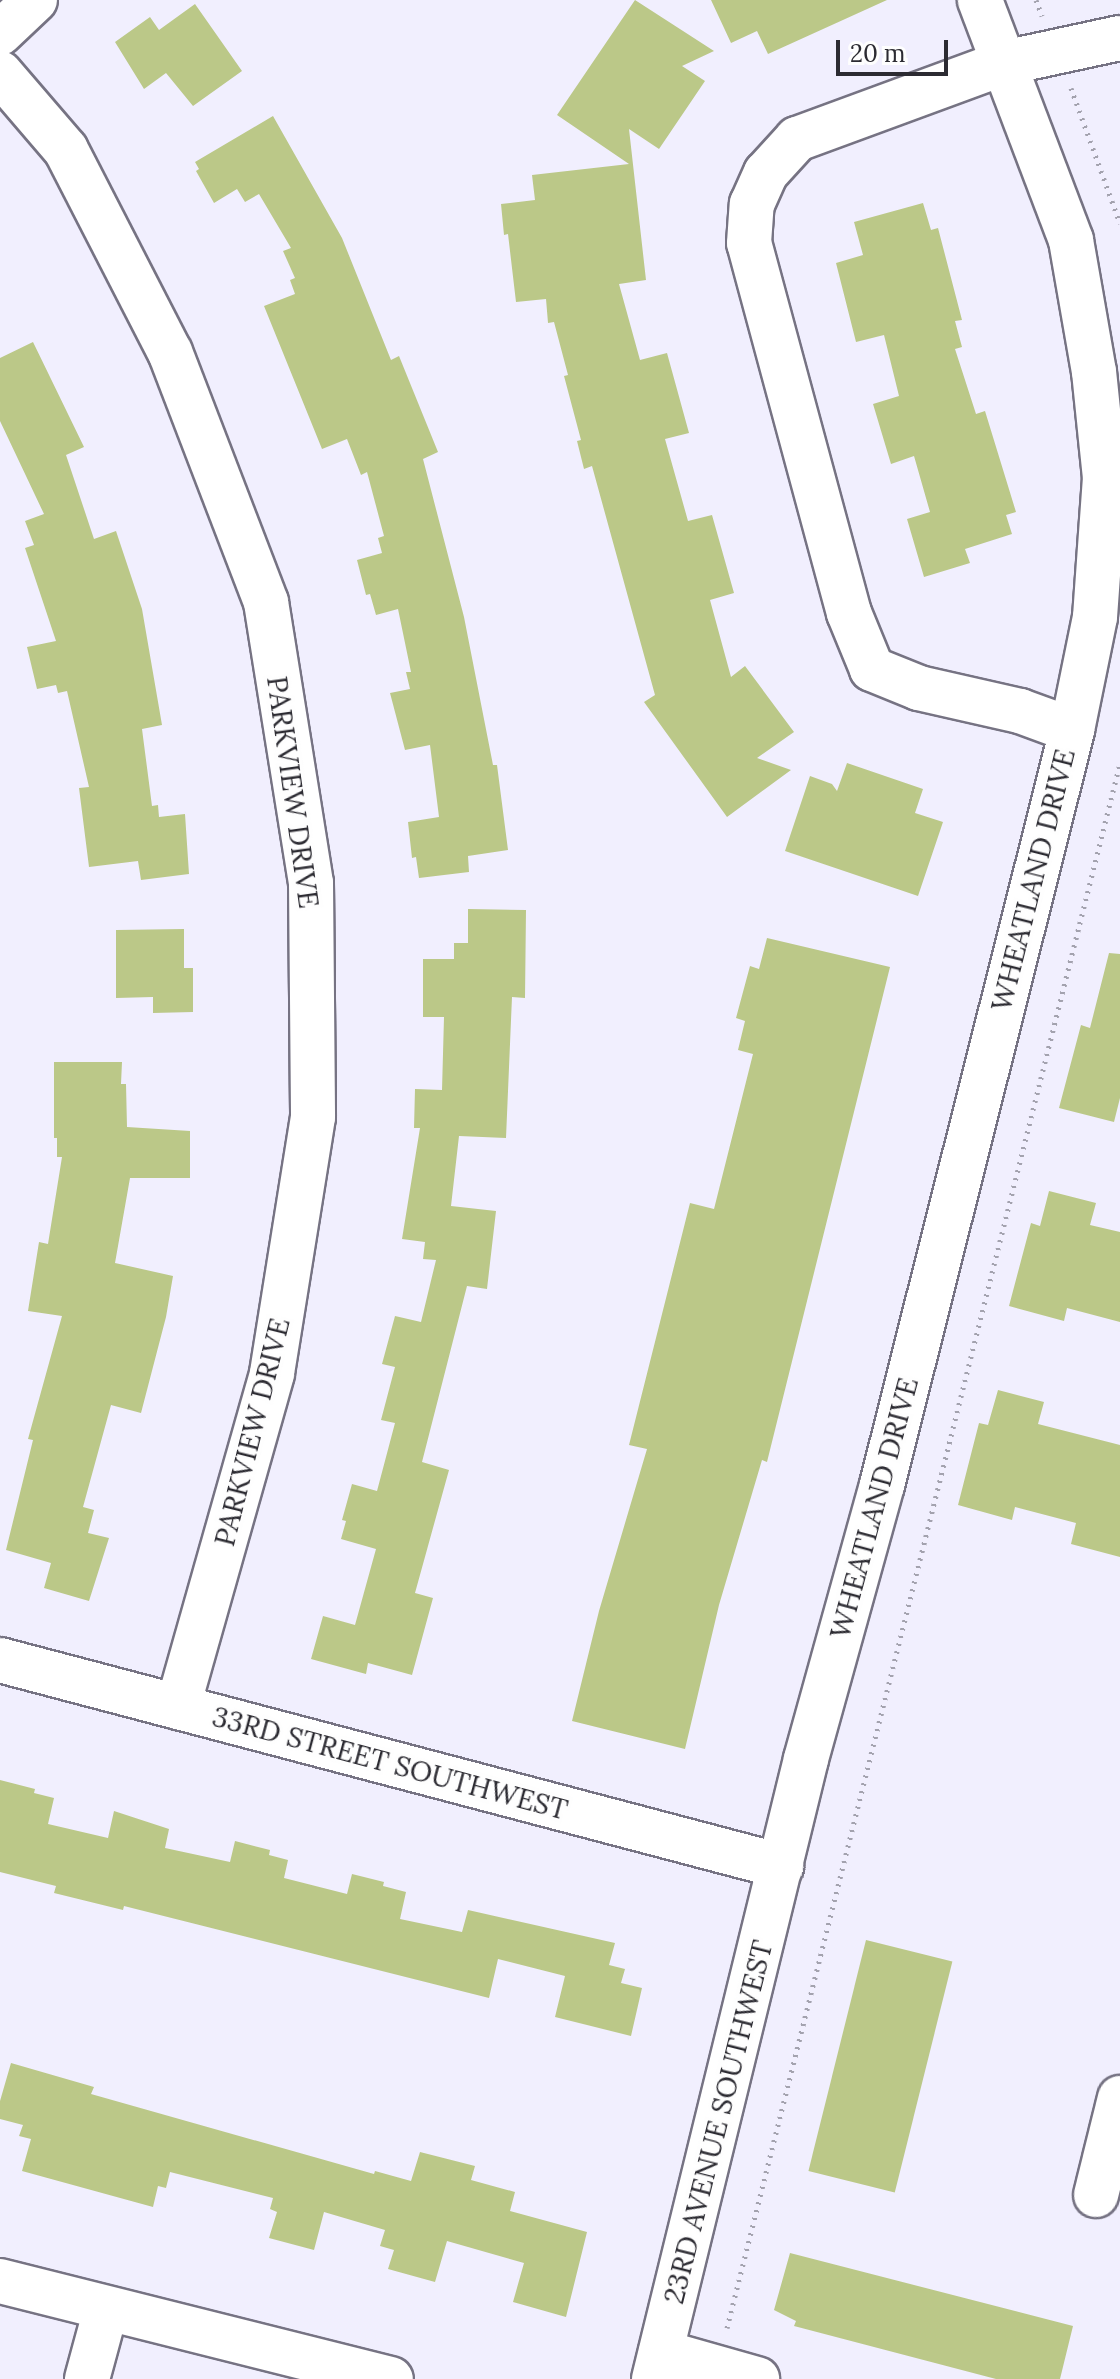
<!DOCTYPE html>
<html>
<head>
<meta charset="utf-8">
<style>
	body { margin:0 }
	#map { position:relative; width:1120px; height:2379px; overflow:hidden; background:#f1effe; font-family:Lora,serif }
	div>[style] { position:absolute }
	.building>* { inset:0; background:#bbc888; transform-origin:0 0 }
	.path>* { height:5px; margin-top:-2.5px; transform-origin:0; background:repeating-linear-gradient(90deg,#a3a2ae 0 2px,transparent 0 8px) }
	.roads { filter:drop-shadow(2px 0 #767383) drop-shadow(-2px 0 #767383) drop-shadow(0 2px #767383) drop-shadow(0 -2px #767383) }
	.minor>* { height:44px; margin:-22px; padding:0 22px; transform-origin:22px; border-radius:22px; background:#fff }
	span { translate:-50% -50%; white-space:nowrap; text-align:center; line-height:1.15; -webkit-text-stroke:7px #fefefe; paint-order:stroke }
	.street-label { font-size:28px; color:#2c2b32 }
	.scale { position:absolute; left:836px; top:40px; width:112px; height:36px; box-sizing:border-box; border:4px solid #2c2b32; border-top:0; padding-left:10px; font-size:24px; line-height:28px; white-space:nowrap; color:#2c2b32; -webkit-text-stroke:6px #fefefe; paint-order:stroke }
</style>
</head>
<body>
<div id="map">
	<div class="building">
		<i style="clip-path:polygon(635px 0,714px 51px,682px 66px,705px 81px,659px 149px,629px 129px,646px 280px,619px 284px,640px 360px,667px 353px,689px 433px,665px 439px,688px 521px,712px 515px,734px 593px,710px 600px,731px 677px,745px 666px,794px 732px,757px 758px,791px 770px,727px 817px,644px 702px,655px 695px,592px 466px,584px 469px,577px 441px,581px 440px,564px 376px,568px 375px,554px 322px,548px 323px,546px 299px,516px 302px,508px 234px,504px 235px,501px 204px,535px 200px,532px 175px,629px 164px,557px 115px)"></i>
		<i style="clip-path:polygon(711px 0,887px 0,768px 54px,757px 31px,731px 43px)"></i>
		<i style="clip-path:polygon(195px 4px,242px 71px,193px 106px,166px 73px,144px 89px,115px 42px,150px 17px,159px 30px)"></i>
		<i style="clip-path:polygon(273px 116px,342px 238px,391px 360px,399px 356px,438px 452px,423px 459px,464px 617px,493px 765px,497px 765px,508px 850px,468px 856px,469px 872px,419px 878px,416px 857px,412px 858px,408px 822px,439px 817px,430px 745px,405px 750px,390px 693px,410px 689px,406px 672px,411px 672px,398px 609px,376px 615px,370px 594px,366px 595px,357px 560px,382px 553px,378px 538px,384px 536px,367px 472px,361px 475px,347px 439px,322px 449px,264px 306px,295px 294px,290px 280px,295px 278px,283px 251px,291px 248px,259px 194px,245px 202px,237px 189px,214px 203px,196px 171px,199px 169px,195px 162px)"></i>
		<i style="clip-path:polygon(923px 203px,931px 230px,938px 228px,962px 320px,955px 321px,962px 347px,955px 349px,976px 414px,985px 411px,1016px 512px,1006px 515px,1012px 534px,965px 549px,970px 563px,924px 577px,907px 519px,930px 512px,914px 456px,891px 464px,873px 404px,899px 396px,884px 335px,856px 342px,836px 263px,863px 255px,854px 222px)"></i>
		<i style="clip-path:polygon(33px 342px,84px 447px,66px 455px,94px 539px,116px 531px,142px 609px,162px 725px,142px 729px,152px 806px,158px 805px,159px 817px,185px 814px,189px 874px,141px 880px,138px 861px,89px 867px,79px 788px,89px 787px,67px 691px,58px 693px,56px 685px,37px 689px,27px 647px,56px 641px,25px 548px,34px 545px,25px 521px,44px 514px,0 421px,0 358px)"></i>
		<i style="clip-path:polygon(847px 763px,923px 789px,915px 813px,943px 822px,918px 896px,785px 851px,810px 776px,832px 784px,837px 791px)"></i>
		<i style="clip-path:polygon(468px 909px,526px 910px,525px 998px,512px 997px,506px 1138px,459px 1136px,451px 1206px,496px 1211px,487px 1289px,467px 1286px,422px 1462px,449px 1470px,415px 1593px,433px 1598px,412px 1675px,368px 1663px,366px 1674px,311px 1659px,323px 1616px,355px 1625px,376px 1549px,341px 1539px,346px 1521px,342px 1520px,352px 1484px,377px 1491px,395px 1423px,381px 1420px,395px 1367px,382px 1364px,395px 1316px,421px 1322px,436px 1260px,423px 1259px,425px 1242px,402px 1239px,420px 1128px,414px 1128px,415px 1089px,442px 1090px,444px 1017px,423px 1017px,423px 959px,454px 959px,454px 943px,468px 943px)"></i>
		<i style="clip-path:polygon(184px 929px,184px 968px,193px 968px,193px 1012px,153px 1013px,153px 997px,116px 998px,116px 930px)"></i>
		<i style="clip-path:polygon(767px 938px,890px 967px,767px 1462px,762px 1460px,719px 1605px,685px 1749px,572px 1721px,599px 1611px,647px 1449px,629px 1445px,690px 1203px,714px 1209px,753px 1054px,738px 1050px,745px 1021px,736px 1018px,750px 966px,759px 969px)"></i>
		<i style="clip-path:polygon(1109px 953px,1120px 954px,1120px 1098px,1114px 1122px,1059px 1108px,1081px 1025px,1090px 1028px)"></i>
		<i style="clip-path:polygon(54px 1062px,122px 1062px,121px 1084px,126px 1084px,127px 1127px,190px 1131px,190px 1178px,130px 1178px,115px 1263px,173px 1276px,166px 1317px,141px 1413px,111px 1405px,83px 1507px,94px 1510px,88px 1533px,109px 1538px,89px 1601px,44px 1588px,51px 1563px,6px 1550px,33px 1440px,28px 1439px,62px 1316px,28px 1311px,39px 1242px,48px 1244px,62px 1157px,57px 1157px,57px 1138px,54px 1138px)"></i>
		<i style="clip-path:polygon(1049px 1191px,1096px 1203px,1090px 1225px,1120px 1232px,1120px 1322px,1067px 1308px,1064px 1321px,1009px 1306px,1031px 1223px,1040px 1226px)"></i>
		<i style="clip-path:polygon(998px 1390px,1044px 1402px,1038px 1424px,1120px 1445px,1120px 1557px,1071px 1544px,1076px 1523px,1015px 1507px,1012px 1520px,958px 1505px,979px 1423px,988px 1425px)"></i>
		<i style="clip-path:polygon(0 1780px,35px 1789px,34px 1793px,54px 1798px,48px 1824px,108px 1838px,114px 1811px,169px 1829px,165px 1848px,230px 1862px,235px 1841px,270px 1850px,269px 1855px,288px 1860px,284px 1878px,347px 1894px,352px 1874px,384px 1882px,383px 1886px,406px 1892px,400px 1919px,462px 1932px,468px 1910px,615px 1943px,609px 1965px,625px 1969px,621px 1983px,642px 1988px,631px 2036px,555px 2017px,565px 1976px,498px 1959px,489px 1998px,124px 1906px,123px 1910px,54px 1893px,56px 1886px,0 1872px)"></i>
		<i style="left:866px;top:1940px;width:89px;height:238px;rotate:14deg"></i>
		<i style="clip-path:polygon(11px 2063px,94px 2087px,91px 2094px,374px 2174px,375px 2171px,411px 2181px,420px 2152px,475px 2166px,471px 2180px,515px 2192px,510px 2211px,587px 2232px,566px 2317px,513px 2302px,524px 2263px,447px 2241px,435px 2282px,388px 2269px,394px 2250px,380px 2246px,385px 2230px,324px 2212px,314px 2250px,269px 2238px,277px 2212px,270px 2209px,273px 2198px,170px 2172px,166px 2188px,158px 2186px,153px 2207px,22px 2171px,31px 2139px,19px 2136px,23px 2125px,0 2119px,0 2101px)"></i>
		<i style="clip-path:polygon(790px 2253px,1073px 2326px,1060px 2379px,996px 2379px,794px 2326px,796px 2321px,774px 2310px)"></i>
	</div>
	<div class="path">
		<i style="left:1036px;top:0;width:17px;rotate:69deg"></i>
		<i style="left:1071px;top:88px;width:144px;rotate:70.1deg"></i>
		<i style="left:727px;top:2328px;width:1614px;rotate:-75.9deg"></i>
	</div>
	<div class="roads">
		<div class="minor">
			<i style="left:0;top:33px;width:48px;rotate:-43.3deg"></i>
			<i style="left:0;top:73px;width:101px;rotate:49.4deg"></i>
			<i style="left:66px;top:150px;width:227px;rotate:62.8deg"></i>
			<i style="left:170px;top:352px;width:268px;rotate:69deg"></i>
			<i style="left:266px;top:602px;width:285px;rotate:80.9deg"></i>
			<i style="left:311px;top:883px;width:234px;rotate:89.5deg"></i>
			<i style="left:313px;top:1117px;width:260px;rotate:99.1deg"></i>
			<i style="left:272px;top:1374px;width:346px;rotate:105.8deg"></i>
			<i style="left:1072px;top:730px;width:55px;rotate:-159.9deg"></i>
			<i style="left:1020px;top:711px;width:104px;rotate:-167.2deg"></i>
			<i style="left:919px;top:688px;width:51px;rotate:-158deg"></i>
			<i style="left:872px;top:669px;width:61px;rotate:-112.3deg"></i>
			<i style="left:849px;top:613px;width:383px;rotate:-105.1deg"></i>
			<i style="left:749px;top:243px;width:39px;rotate:-86deg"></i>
			<i style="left:752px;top:204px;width:34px;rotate:-66deg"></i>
			<i style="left:766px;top:173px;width:46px;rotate:-47.6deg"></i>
			<i style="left:797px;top:139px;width:221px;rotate:-20.2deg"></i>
			<i style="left:1004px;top:63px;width:119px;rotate:-12.2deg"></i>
			<i style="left:0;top:1660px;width:808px;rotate:14.78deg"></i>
			<i style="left:1096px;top:2195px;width:100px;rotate:-76.1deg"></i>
			<i style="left:0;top:2281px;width:403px;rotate:14.1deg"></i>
			<i style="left:661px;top:2352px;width:100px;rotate:15.7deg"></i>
			<i style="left:87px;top:2379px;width:73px;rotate:-74.8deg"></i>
			<i style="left:654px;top:2379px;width:638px;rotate:-76.22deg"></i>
			<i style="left:806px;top:1759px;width:284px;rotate:-74.5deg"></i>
			<i style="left:882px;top:1485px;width:779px;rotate:-75.87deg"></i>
			<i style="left:1072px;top:730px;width:115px;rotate:-78.5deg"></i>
			<i style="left:1095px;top:617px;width:139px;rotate:-85.9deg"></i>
			<i style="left:1105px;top:478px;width:107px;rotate:-95.9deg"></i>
			<i style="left:1094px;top:372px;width:134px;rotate:-99.9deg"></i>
			<i style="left:1071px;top:240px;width:257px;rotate:-110.8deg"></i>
		</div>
	</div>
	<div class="street-label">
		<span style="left:293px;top:792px;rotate:82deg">PARKVIEW DRIVE</span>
		<span style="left:1033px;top:880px;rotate:-76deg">WHEATLAND DRIVE</span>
		<span style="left:252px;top:1432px;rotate:-76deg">PARKVIEW DRIVE</span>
		<span style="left:874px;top:1508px;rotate:-75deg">WHEATLAND DRIVE</span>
		<span style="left:390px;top:1763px;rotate:15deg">33RD STREET SOUTHWEST</span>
		<span style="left:718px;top:2122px;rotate:-76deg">23RD AVENUE SOUTHWEST</span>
	</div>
	<div class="scale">20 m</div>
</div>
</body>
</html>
